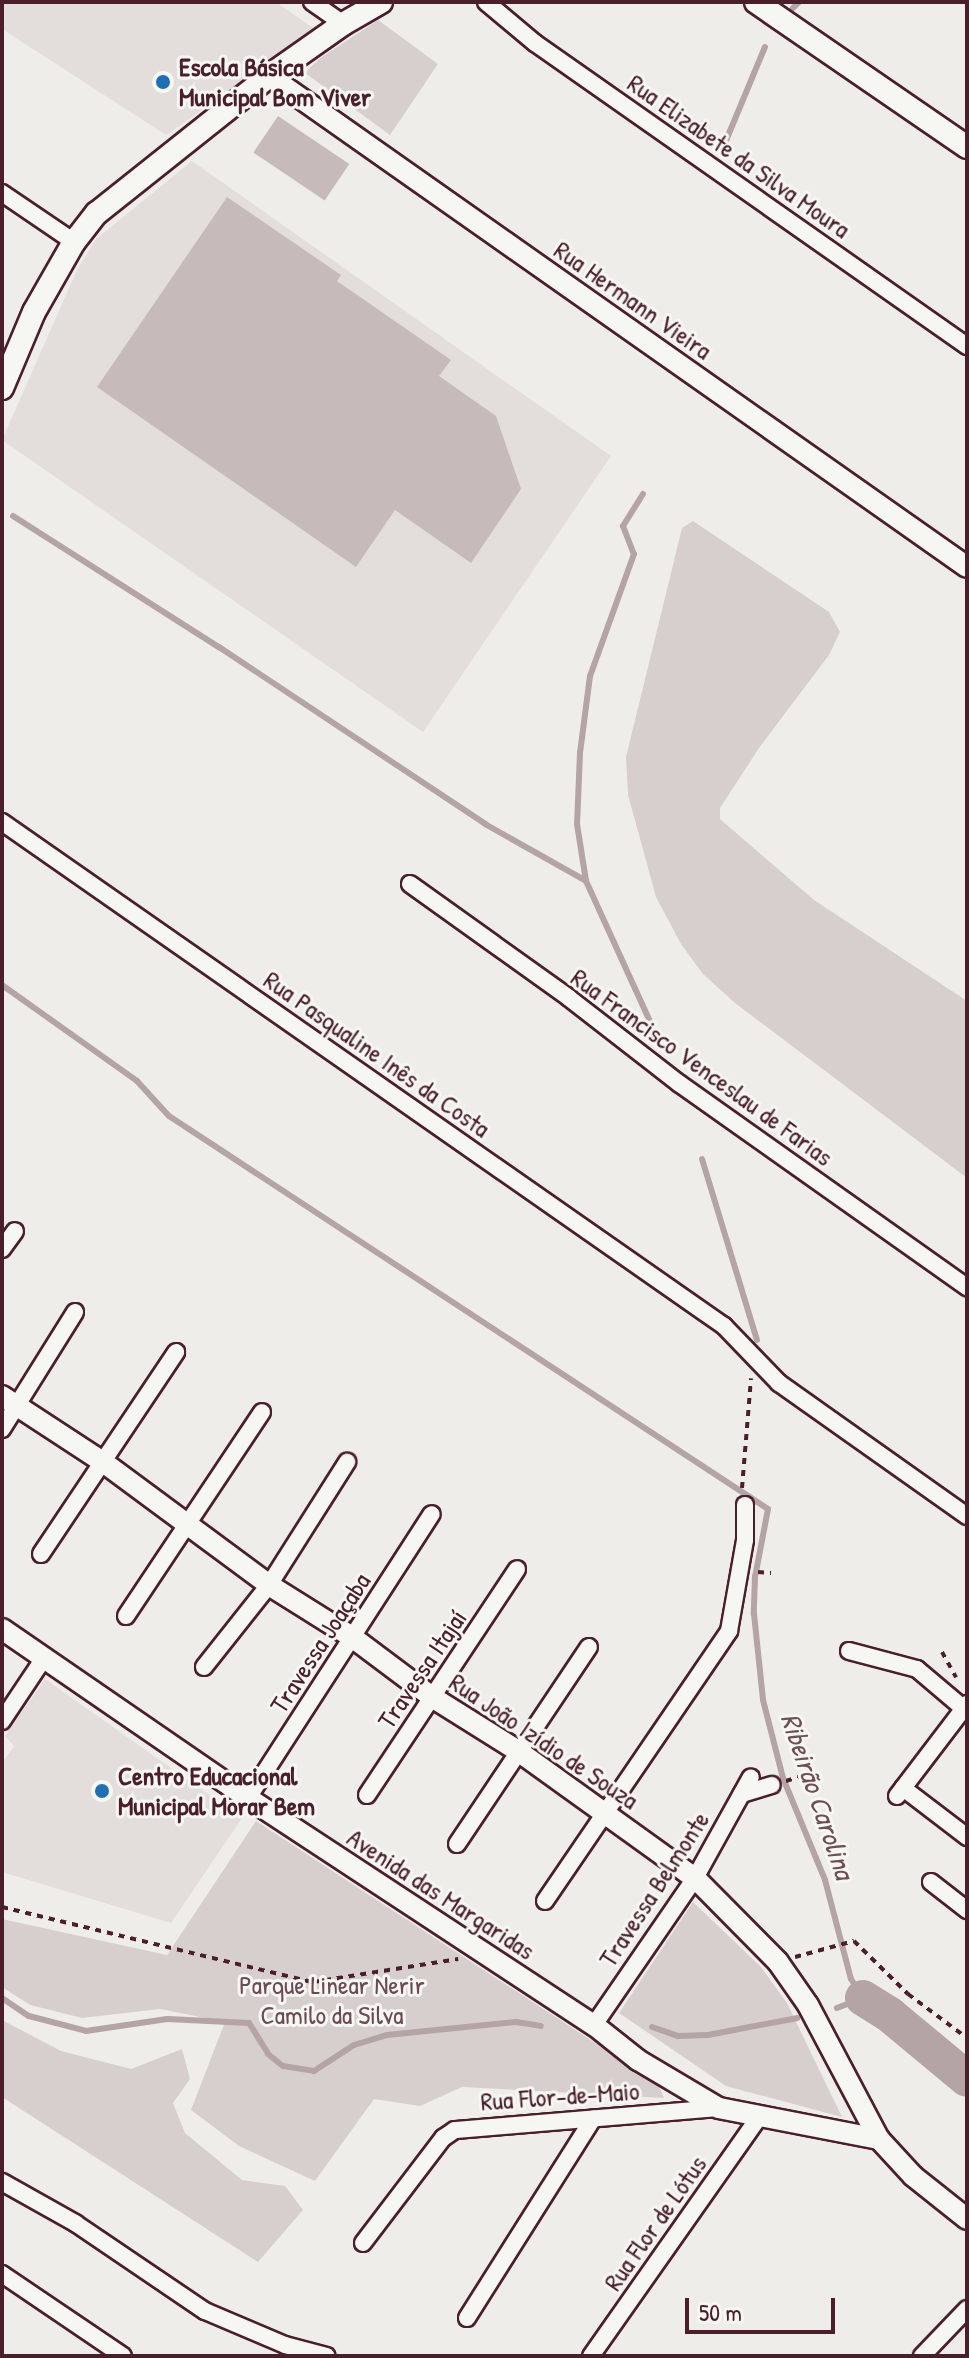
<!DOCTYPE html>
<html>
<head>
<meta charset="utf-8">
<style>
	body { margin:0 }
	#map { position:relative; width:969px; height:2358px; overflow:hidden; background:#efedea; font-family:"Patrick Hand",sans-serif }
	div>[style] { position:absolute }
	.built>* { inset:0; background:#e3dedc }
	.green>* { inset:0; background:#d7cfce }
	.stream>* { height:6px; margin:-3px; padding:0 3px; transform-origin:3px; border-radius:3px; background:#b4a4a5 }
	.river>* { height:36px; margin:-18px; padding:0 18px; transform-origin:18px; border-radius:18px; background:#b4a4a5 }
	.building>* { inset:0; background:#c6babb; transform-origin:0 0 }
	.path>* { height:4px; margin-top:-2px; transform-origin:0; background:repeating-linear-gradient(90deg,#4a1f2b 0 6px,transparent 0 12px) }
	.roads { filter:drop-shadow(2px 0 #4a1f2b) drop-shadow(-2px 0 #4a1f2b) drop-shadow(0 2px #4a1f2b) drop-shadow(0 -2px #4a1f2b) }
	.minor>* { height:16px; margin:-8px; padding:0 8px; transform-origin:8px; border-radius:8px; background:#f6f6f2 }
	.tertiary>* { height:20px; margin:-10px; padding:0 10px; transform-origin:10px; border-radius:10px; background:#f6f6f2 }
	.secondary>* { height:22px; margin:-11px; padding:0 11px; transform-origin:11px; border-radius:11px; background:#f6f6f2 }
	.dots>* { width:22px; height:22px; translate:-50% -50%; box-sizing:border-box; border:4px solid #f6f6f2; border-radius:50% }
	span { translate:-50% -50%; white-space:nowrap; text-align:center; line-height:1.15; -webkit-text-stroke:6px #f6f6f2; paint-order:stroke }
	.poi-label { font-size:26px; color:#4a1f2b; font-weight:700 }
	.left { translate:0 -50%; text-align:left }
	.street-label { font-size:26px; color:#4a1f2b }
	.park-label { font-size:26px; color:#6d4b54 }
	.water-label { font-size:28px; color:#6f4e56; font-style:italic }
	.frame { position:absolute; inset:0; border:4px solid #4a1f2b; pointer-events:none }
	.scale { position:absolute; left:685px; top:2298px; width:150px; height:36px; box-sizing:border-box; border:4px solid #4a1f2b; border-top:0; padding-left:10px; font-size:24px; line-height:28px; white-space:nowrap; color:#4a1f2b; -webkit-text-stroke:6px #f6f6f2; paint-order:stroke }
</style>
</head>
<body>
<div id="map">
	<div class="built">
		<i style="clip-path:polygon(2px 2px,276px 2px,316px 30px,166px 135px,2px 29px)"></i>
		<i style="clip-path:polygon(192px 161px,611px 456px,423px 732px,2px 440px,77px 270px,96px 239px)"></i>
		<i style="clip-path:polygon(45px 1679px,242px 1818px,171px 1923px,2px 1872px,2px 1763px,14px 1746px,5px 1736px)"></i>
	</div>
	<div class="green">
		<i style="clip-path:polygon(378px 20px,438px 64px,390px 135px,305px 73px,319px 59px)"></i>
		<i style="clip-path:polygon(693px 521px,829px 612px,840px 632px,829px 655px,759px 748px,720px 808px,720px 819px,814px 900px,967px 1001px,967px 1178px,735px 1003px,703px 974px,681px 944px,656px 897px,628px 795px,626px 757px,682px 528px)"></i>
		<i style="clip-path:polygon(256px 1821px,658px 2084px,664px 2098px,462px 2087px,420px 2106px,374px 2099px,315px 2181px,239px 2146px,191px 2110px,225px 2022px,160px 2009px,82px 2018px,30px 2005px,2px 1987px,2px 1919px,167px 1955px)"></i>
		<i style="clip-path:polygon(693px 1902px,761px 1967px,787px 2003px,842px 2117px,726px 2086px,619px 2013px)"></i>
		<i style="clip-path:polygon(2px 2020px,61px 2051px,131px 2069px,182px 2049px,190px 2079px,173px 2103px,185px 2133px,242px 2180px,285px 2186px,303px 2210px,258px 2262px,2px 2097px)"></i>
	</div>
	<div class="stream">
		<i style="left:793px;top:8px;width:8px;rotate:-45deg"></i>
		<i style="left:725px;top:143px;width:104px;rotate:-67.4deg"></i>
		<i style="left:643px;top:494px;width:38px;rotate:122deg"></i>
		<i style="left:623px;top:526px;width:30px;rotate:69deg"></i>
		<i style="left:634px;top:554px;width:130px;rotate:109.8deg"></i>
		<i style="left:590px;top:676px;width:78px;rotate:97.4deg"></i>
		<i style="left:580px;top:753px;width:71px;rotate:92.4deg"></i>
		<i style="left:577px;top:824px;width:58px;rotate:81deg"></i>
		<i style="left:586px;top:881px;width:174px;rotate:65.5deg"></i>
		<i style="left:13px;top:516px;width:244px;rotate:32.5deg"></i>
		<i style="left:219px;top:647px;width:320px;rotate:33.6deg"></i>
		<i style="left:485px;top:824px;width:116px;rotate:29.4deg"></i>
		<i style="left:2px;top:985px;width:166px;rotate:35.4deg"></i>
		<i style="left:137px;top:1081px;width:47px;rotate:47.6deg"></i>
		<i style="left:169px;top:1116px;width:716px;rotate:33.27deg"></i>
		<i style="left:768px;top:1509px;width:69px;rotate:100.8deg"></i>
		<i style="left:755px;top:1577px;width:37px;rotate:92deg"></i>
		<i style="left:754px;top:1614px;width:86px;rotate:84deg"></i>
		<i style="left:763px;top:1700px;width:81px;rotate:75.6deg"></i>
		<i style="left:783px;top:1778px;width:110px;rotate:67.6deg"></i>
		<i style="left:825px;top:1880px;width:102px;rotate:75.3deg"></i>
		<i style="left:851px;top:1979px;width:22px;rotate:58deg"></i>
		<i style="left:863px;top:1998px;width:28px;rotate:159deg"></i>
		<i style="left:702px;top:1159px;width:189px;rotate:73.1deg"></i>
		<i style="left:2px;top:1998px;width:32px;rotate:34deg"></i>
		<i style="left:29px;top:2016px;width:59px;rotate:14.7deg"></i>
		<i style="left:86px;top:2031px;width:82px;rotate:-8.4deg"></i>
		<i style="left:167px;top:2019px;width:82px;rotate:2.8deg"></i>
		<i style="left:249px;top:2023px;width:36px;rotate:58deg"></i>
		<i style="left:268px;top:2054px;width:19px;rotate:39deg"></i>
		<i style="left:283px;top:2066px;width:31px;rotate:9deg"></i>
		<i style="left:314px;top:2071px;width:48px;rotate:-33deg"></i>
		<i style="left:354px;top:2045px;width:34px;rotate:-17deg"></i>
		<i style="left:387px;top:2035px;width:130px;rotate:-5.8deg"></i>
		<i style="left:516px;top:2022px;width:25px;rotate:9deg"></i>
		<i style="left:652px;top:2027px;width:28px;rotate:19deg"></i>
		<i style="left:678px;top:2036px;width:30px;rotate:-2deg"></i>
		<i style="left:708px;top:2035px;width:91px;rotate:-10.8deg"></i>
	</div>
	<div class="river">
		<i style="left:863px;top:1998px;width:32px;rotate:32deg"></i>
		<i style="left:890px;top:2015px;width:100px;rotate:39.7deg"></i>
	</div>
	<div class="building">
		<i style="left:278px;top:116px;width:86px;height:44px;rotate:34deg"></i>
		<i style="clip-path:polygon(227px 197px,341px 275px,337px 281px,451px 360px,439px 376px,496px 416px,521px 489px,471px 563px,395px 510px,356px 567px,97px 387px)"></i>
	</div>
	<div class="path">
		<i style="left:742px;top:1488px;width:110px;rotate:-85.3deg"></i>
		<i style="left:758px;top:1572px;width:13px;rotate:4deg"></i>
		<i style="left:942px;top:1652px;width:29px;rotate:61deg"></i>
		<i style="left:786px;top:1781px;width:20px;rotate:-18deg"></i>
		<i style="left:2px;top:1907px;width:320px;rotate:13.6deg"></i>
		<i style="left:313px;top:1982px;width:147px;rotate:-9deg"></i>
		<i style="left:795px;top:1957px;width:61px;rotate:-15.2deg"></i>
		<i style="left:854px;top:1941px;width:76px;rotate:44.5deg"></i>
		<i style="left:908px;top:1994px;width:74px;rotate:36.7deg"></i>
	</div>
	<div class="roads">
		<div class="minor">
			<i style="left:312px;top:2px;width:38px;rotate:35deg"></i>
			<i style="left:486px;top:2px;width:64px;rotate:39.9deg"></i>
			<i style="left:535px;top:43px;width:528px;rotate:35.05deg"></i>
			<i style="left:2px;top:193px;width:87px;rotate:34.2deg"></i>
			<i style="left:2px;top:822px;width:881px;rotate:34.92deg"></i>
			<i style="left:724px;top:1326px;width:79px;rotate:46deg"></i>
			<i style="left:779px;top:1383px;width:230px;rotate:35.3deg"></i>
			<i style="left:410px;top:884px;width:196px;rotate:35.6deg"></i>
			<i style="left:569px;top:998px;width:140px;rotate:37.8deg"></i>
			<i style="left:680px;top:1084px;width:352px;rotate:35.3deg"></i>
			<i style="left:2px;top:1249px;width:22px;rotate:-54deg"></i>
			<i style="left:2px;top:1429px;width:138px;rotate:-58deg"></i>
			<i style="left:41px;top:1554px;width:243px;rotate:-56.2deg"></i>
			<i style="left:126px;top:1616px;width:245px;rotate:-56.3deg"></i>
			<i style="left:849px;top:1651px;width:70px;rotate:14.8deg"></i>
			<i style="left:917px;top:1669px;width:59px;rotate:40.2deg"></i>
			<i style="left:204px;top:1667px;width:105px;rotate:-51.6deg"></i>
			<i style="left:269px;top:1585px;width:146px;rotate:-57.6deg"></i>
			<i style="left:2px;top:1721px;width:76px;rotate:-56.3deg"></i>
			<i style="left:903px;top:1788px;width:81px;rotate:37.4deg"></i>
			<i style="left:742px;top:1794px;width:31px;rotate:-17deg"></i>
			<i style="left:367px;top:1795px;width:271px;rotate:-56.4deg"></i>
			<i style="left:897px;top:1796px;width:116px;rotate:-52.7deg"></i>
			<i style="left:248px;top:1798px;width:338px;rotate:-57.1deg"></i>
			<i style="left:457px;top:1844px;width:237px;rotate:-56.2deg"></i>
			<i style="left:931px;top:1882px;width:46px;rotate:37.9deg"></i>
			<i style="left:545px;top:1901px;width:327px;rotate:-55.7deg"></i>
			<i style="left:729px;top:1631px;width:92px;rotate:-80deg"></i>
			<i style="left:745px;top:1540px;width:35px;rotate:-90deg"></i>
			<i style="left:594px;top:2025px;width:178px;rotate:-55.5deg"></i>
			<i style="left:695px;top:1878px;width:115px;rotate:-61deg"></i>
			<i style="left:2px;top:2182px;width:84px;rotate:29.3deg"></i>
			<i style="left:75px;top:2223px;width:157px;rotate:34.1deg"></i>
			<i style="left:205px;top:2311px;width:87px;rotate:23deg"></i>
			<i style="left:285px;top:2345px;width:43px;rotate:14.7deg"></i>
			<i style="left:363px;top:2243px;width:132px;rotate:-52.7deg"></i>
			<i style="left:443px;top:2138px;width:14px;rotate:-34deg"></i>
			<i style="left:455px;top:2130px;width:265px;rotate:-4.8deg"></i>
			<i style="left:2px;top:2274px;width:146px;rotate:34.1deg"></i>
			<i style="left:467px;top:2318px;width:236px;rotate:-57.7deg"></i>
			<i style="left:591px;top:2356px;width:292px;rotate:-54.9deg"></i>
			<i style="left:922px;top:2356px;width:65px;rotate:-46.2deg"></i>
		</div>
		<div class="tertiary">
			<i style="left:269px;top:76px;width:853px;rotate:35.12deg"></i>
			<i style="left:2px;top:1396px;width:121px;rotate:33.2deg"></i>
			<i style="left:103px;top:1462px;width:207px;rotate:36.5deg"></i>
			<i style="left:269px;top:1585px;width:98px;rotate:32.1deg"></i>
			<i style="left:352px;top:1637px;width:100px;rotate:36.9deg"></i>
			<i style="left:432px;top:1697px;width:102px;rotate:32.1deg"></i>
			<i style="left:518px;top:1751px;width:218px;rotate:35.7deg"></i>
			<i style="left:695px;top:1878px;width:118px;rotate:45.3deg"></i>
			<i style="left:778px;top:1962px;width:52px;rotate:55.1deg"></i>
			<i style="left:808px;top:2005px;width:152px;rotate:62.1deg"></i>
			<i style="left:879px;top:2139px;width:50px;rotate:47.4deg"></i>
			<i style="left:913px;top:2176px;width:69px;rotate:38.5deg"></i>
			<i style="left:2px;top:1629px;width:298px;rotate:34.5deg"></i>
			<i style="left:248px;top:1798px;width:414px;rotate:33.3deg"></i>
			<i style="left:594px;top:2025px;width:56px;rotate:38.5deg"></i>
			<i style="left:638px;top:2060px;width:94px;rotate:30.7deg"></i>
			<i style="left:719px;top:2108px;width:163px;rotate:11deg"></i>
		</div>
		<div class="secondary">
			<i style="left:756px;top:2px;width:256px;rotate:34.5deg"></i>
			<i style="left:2px;top:388px;width:82px;rotate:-67.2deg"></i>
			<i style="left:34px;top:312px;width:81px;rotate:-60.3deg"></i>
			<i style="left:74px;top:242px;width:37px;rotate:-52deg"></i>
			<i style="left:97px;top:213px;width:220px;rotate:-38.5deg"></i>
			<i style="left:269px;top:76px;width:90px;rotate:-35.1deg"></i>
			<i style="left:343px;top:24px;width:44px;rotate:-30.1deg"></i>
		</div>
	</div>
	<div class="dots">
		<i style="left:163px;top:82px;background:#1f6fb2"></i>
		<i style="left:102px;top:1791px;background:#1f6fb2"></i>
	</div>
	<div class="poi-label">
		<span class="left" style="left:179px;top:82px">Escola Básica<br>Municipal Bom Viver</span>
		<span class="left" style="left:118px;top:1791px">Centro Educacional<br>Municipal Morar Bem</span>
	</div>
	<div class="street-label">
		<span style="left:739px;top:156px;rotate:35deg">Rua Elizabete da Silva Moura</span>
		<span style="left:633px;top:300px;rotate:35deg">Rua Hermann Vieira</span>
		<span style="left:377px;top:1054px;rotate:35deg">Rua Pasqualine Inês da Costa</span>
		<span style="left:702px;top:1067px;rotate:36deg">Rua Francisco Venceslau de Farias</span>
		<span style="left:320px;top:1643px;rotate:-57deg">Travessa Joaçaba</span>
		<span style="left:422px;top:1669px;rotate:-56deg">Travessa Itajaí</span>
		<span style="left:544px;top:1741px;rotate:34deg">Rua João Izídio de Souza</span>
		<span style="left:654px;top:1889px;rotate:-57deg">Travessa Belmonte</span>
		<span style="left:441px;top:1894px;rotate:33deg">Avenida das Margaridas</span>
		<span style="left:560px;top:2096px;rotate:-4deg">Rua Flor-de-Maio</span>
		<span style="left:655px;top:2223px;rotate:-55deg">Rua Flor de Lótus</span>
	</div>
	<div class="park-label">
		<span style="left:332px;top:2000px">Parque Linear Nerir<br>Camilo da Silva</span>
	</div>
	<div class="water-label">
		<span style="left:818px;top:1796px;rotate:71deg">Ribeirão Carolina</span>
	</div>
	<div class="frame"></div>
	<div class="scale">50 m</div>
</div>
</body>
</html>
